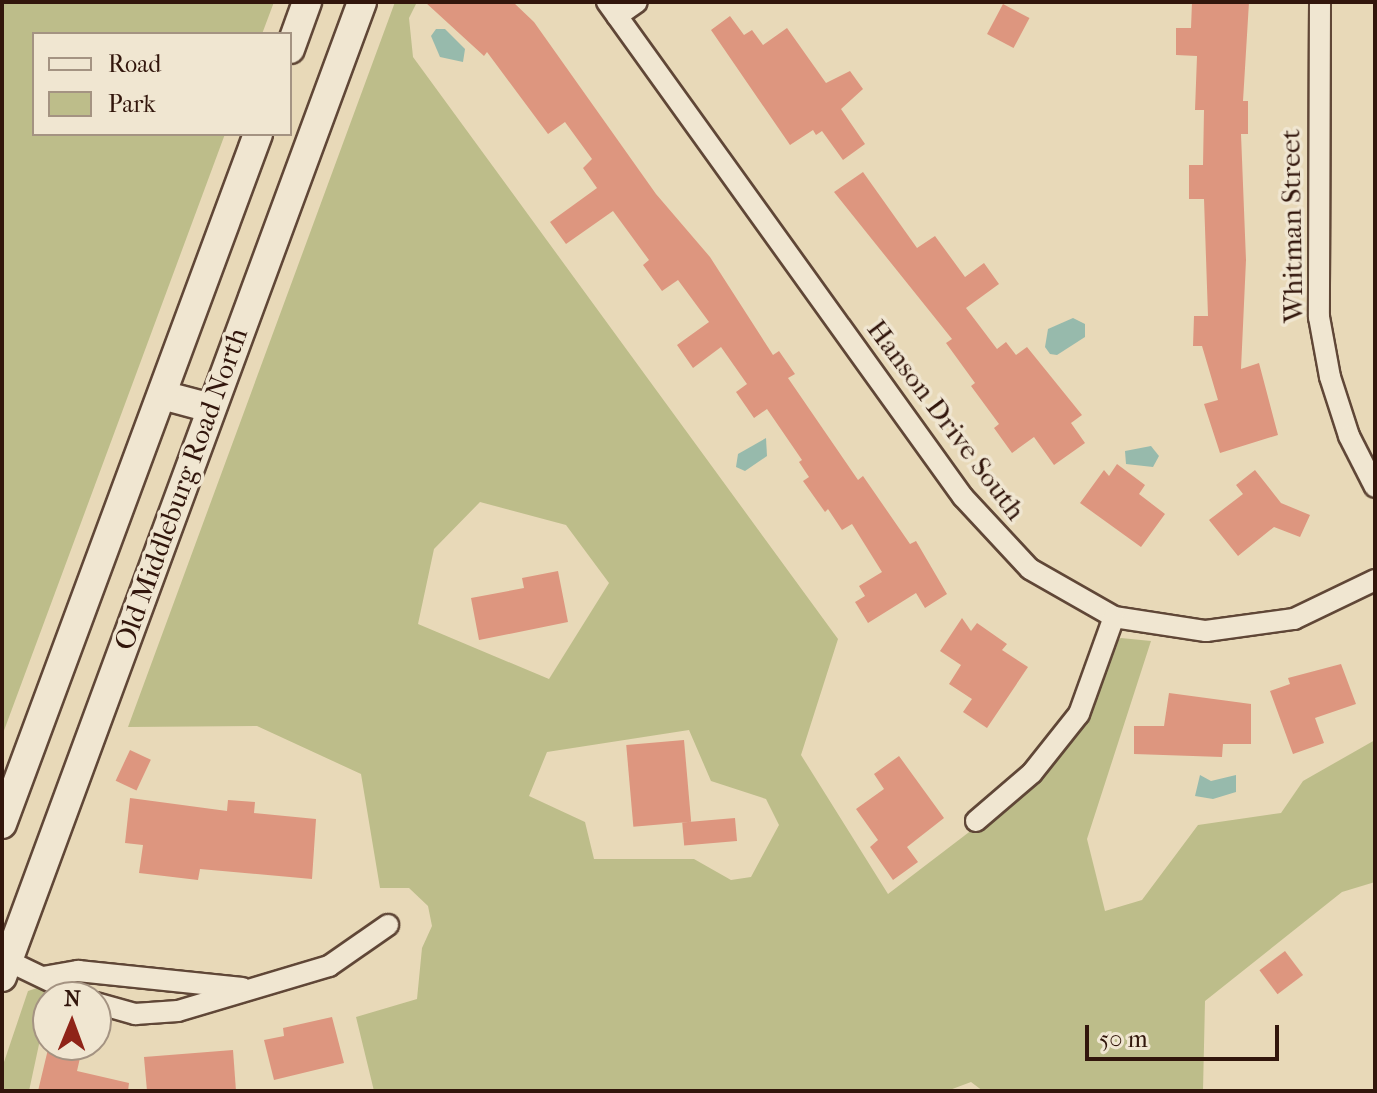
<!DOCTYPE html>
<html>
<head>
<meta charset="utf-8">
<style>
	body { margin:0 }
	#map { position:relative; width:1377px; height:1093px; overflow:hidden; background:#e8d9b8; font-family:"IM FELL French Canon",serif }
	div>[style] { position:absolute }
	.green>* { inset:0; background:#bdbd8a }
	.water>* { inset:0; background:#97baac }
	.building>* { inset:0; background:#dd967f; transform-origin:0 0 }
	.roads { filter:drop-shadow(2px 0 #604737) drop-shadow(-2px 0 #604737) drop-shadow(0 2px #604737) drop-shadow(0 -2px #604737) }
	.minor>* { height:20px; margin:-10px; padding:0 10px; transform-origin:10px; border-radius:10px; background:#f0e6d1 }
	.secondary>* { height:28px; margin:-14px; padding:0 14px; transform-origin:14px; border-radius:14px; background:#f0e6d1 }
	span { translate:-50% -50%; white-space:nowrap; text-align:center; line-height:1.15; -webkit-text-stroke:7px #f0e6d1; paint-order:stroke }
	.street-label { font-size:28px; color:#32160c }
	.frame { position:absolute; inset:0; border:4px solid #32160c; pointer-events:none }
	.legend { position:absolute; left:32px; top:32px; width:260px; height:104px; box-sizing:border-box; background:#f0e6d1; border:2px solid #a49382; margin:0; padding:10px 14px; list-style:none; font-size:24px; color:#32160c }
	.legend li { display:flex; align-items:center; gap:16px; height:40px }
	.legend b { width:40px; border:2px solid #a49382 }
	.north { position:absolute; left:32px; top:981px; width:80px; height:80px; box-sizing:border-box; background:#f0e6d1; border:2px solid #a49382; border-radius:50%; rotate:1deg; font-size:22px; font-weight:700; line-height:32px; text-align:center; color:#32160c }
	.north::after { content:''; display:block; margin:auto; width:28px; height:36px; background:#8f2418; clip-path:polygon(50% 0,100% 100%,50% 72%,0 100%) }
	.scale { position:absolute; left:1085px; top:1025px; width:194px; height:36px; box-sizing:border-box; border:4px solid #32160c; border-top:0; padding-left:10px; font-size:24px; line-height:28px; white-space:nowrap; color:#32160c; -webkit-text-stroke:6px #f0e6d1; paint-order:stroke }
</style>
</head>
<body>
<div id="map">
	<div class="green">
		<i style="clip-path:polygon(2px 2px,274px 2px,262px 34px,34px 34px,34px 134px,225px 134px,2px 736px)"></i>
		<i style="clip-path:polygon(evenodd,395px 2px,417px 2px,409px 18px,413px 57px,838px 639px,801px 755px,888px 894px,1044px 775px,1089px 718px,1111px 643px,1121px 638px,1151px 641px,1087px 839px,1105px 911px,1142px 900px,1198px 825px,1281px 813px,1303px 781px,1375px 740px,1375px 882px,1342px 892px,1205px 1001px,1203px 1091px,983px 1091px,971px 1082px,947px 1091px,374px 1091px,356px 1017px,417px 999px,422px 948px,432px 926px,428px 906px,409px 888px,380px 888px,361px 774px,257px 726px,128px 727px,395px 2px,480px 502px,566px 525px,609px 583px,549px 679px,418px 624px,434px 549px,480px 502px,395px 2px,689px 730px,711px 781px,766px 799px,779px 825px,751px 877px,731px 880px,694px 859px,594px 859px,585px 822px,529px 796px,547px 752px,689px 730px)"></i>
		<i style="clip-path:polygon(40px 987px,65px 997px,48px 997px,48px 1024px,41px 1035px,29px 1091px,2px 1091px,2px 1068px,28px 991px)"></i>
	</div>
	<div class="water">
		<i style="clip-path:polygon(445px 29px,465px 49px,463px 62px,440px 57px,431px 36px,436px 29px)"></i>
		<i style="clip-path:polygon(1073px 318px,1085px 324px,1085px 337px,1057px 355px,1050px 354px,1045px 347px,1048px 329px)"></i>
		<i style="clip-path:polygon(766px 438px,767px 456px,745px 471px,736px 467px,738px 454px)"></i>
		<i style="clip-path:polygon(1151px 446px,1159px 456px,1153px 467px,1126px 464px,1125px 451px)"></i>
		<i style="clip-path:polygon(1200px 775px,1211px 781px,1236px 775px,1236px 792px,1213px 799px,1195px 796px)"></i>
	</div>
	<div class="building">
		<i style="clip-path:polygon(425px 2px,513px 2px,534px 22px,656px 194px,710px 257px,773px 355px,779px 351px,795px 374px,788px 378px,858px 480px,863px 476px,910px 544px,916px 541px,947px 594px,925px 608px,916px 593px,868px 623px,855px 602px,865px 596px,859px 586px,882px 572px,852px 524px,842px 530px,828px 509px,825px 512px,803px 481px,809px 477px,799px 462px,802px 460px,767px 409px,754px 418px,736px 392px,747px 384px,721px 347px,693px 368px,677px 345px,709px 322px,678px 280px,662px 291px,643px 265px,649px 260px,613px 211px,566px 244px,550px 222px,597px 188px,583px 168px,592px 159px,565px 122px,548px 134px,487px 52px,484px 56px)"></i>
		<i style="clip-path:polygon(1192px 2px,1249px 2px,1243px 101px,1248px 101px,1248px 134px,1241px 134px,1246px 260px,1241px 369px,1259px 363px,1278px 435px,1220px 453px,1204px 404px,1218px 400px,1202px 346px,1193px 346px,1194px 316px,1208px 316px,1204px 199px,1189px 199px,1189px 165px,1203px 165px,1204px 110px,1195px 110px,1197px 56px,1176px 55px,1176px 28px,1191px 28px)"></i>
		<i style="left:1003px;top:4px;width:30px;height:34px;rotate:28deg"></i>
		<i style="clip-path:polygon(730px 16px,744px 35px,752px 30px,763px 45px,787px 28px,826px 83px,850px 71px,863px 89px,841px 109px,865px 144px,843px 160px,822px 131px,816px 135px,813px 130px,790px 145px,711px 30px)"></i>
		<i style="clip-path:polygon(863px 172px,917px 248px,935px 236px,965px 277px,984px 263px,999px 284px,966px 308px,997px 349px,1006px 342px,1016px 355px,1027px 347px,1082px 415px,1071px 423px,1085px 443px,1054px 465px,1034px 437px,1012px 453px,994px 428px,999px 424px,971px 386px,975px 383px,946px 343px,952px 339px,834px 192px)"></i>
		<i style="clip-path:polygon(1117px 464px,1145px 485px,1139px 494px,1165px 514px,1141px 547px,1080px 503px,1104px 470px,1109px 476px)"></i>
		<i style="clip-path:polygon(1255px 470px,1281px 503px,1310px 515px,1300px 537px,1274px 527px,1238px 556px,1209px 520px,1243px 494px,1236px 485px)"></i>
		<i style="clip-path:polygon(558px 571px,568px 622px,479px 640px,471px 598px,524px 588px,522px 578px)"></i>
		<i style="clip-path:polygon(962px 618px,971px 631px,977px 623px,1007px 644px,1002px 650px,1028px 667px,987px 728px,963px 712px,972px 699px,949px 684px,961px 665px,940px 651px)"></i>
		<i style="clip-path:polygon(1341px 664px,1356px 704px,1315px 718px,1324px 743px,1293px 754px,1270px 691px,1290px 684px,1288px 678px)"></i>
		<i style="clip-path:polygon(1169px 693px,1251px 704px,1251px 744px,1223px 744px,1222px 757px,1134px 754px,1134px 726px,1164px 726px)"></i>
		<i style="left:684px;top:740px;width:82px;height:58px;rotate:85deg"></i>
		<i style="left:130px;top:750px;width:23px;height:34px;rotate:25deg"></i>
		<i style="clip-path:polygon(899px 756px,944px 818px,907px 847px,918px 862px,893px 880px,870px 847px,878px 840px,856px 809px,884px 789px,874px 774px)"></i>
		<i style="clip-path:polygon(130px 798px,227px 811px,228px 800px,255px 802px,254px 813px,316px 819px,312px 879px,200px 869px,198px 880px,139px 873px,143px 845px,125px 843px)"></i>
		<i style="left:735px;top:818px;width:23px;height:53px;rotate:85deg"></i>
		<i style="left:1285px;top:951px;width:30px;height:32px;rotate:53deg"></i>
		<i style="clip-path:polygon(332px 1017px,344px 1063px,274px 1080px,264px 1040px,284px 1036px,283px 1028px)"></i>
		<i style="clip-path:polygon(49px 1045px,83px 1045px,77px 1071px,129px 1083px,128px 1091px,38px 1091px)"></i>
		<i style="clip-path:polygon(233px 1050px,236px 1091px,147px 1091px,144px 1057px)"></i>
	</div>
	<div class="roads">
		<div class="minor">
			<i style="left:607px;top:2px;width:610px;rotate:54.28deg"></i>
			<i style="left:963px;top:497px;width:98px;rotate:47.1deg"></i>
			<i style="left:1030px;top:569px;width:97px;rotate:29.7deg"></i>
			<i style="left:1114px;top:617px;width:93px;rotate:8.7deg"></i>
			<i style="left:1206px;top:631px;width:89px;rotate:-7.8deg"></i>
			<i style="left:1294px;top:619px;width:90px;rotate:-25.7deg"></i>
			<i style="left:1320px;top:2px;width:315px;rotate:90.2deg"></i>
			<i style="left:1319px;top:317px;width:61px;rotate:79.6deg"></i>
			<i style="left:1330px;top:377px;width:62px;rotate:72.1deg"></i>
			<i style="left:1349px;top:436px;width:57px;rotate:63deg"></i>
			<i style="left:617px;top:16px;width:24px;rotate:-35deg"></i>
			<i style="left:976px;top:821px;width:74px;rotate:-40.6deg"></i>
			<i style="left:1032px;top:773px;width:75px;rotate:-51.5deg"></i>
			<i style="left:1079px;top:714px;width:103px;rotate:-70.2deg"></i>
			<i style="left:2px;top:958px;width:90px;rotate:25.7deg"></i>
			<i style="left:43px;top:977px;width:36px;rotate:-10deg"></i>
			<i style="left:78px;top:971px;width:165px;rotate:5.9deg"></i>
			<i style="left:96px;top:1003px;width:41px;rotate:15.8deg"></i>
			<i style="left:135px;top:1014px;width:43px;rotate:-4deg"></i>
			<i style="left:178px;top:1011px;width:158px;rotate:-16.6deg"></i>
			<i style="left:329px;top:966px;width:72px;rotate:-34.8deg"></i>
		</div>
		<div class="secondary">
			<i style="left:290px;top:49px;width:50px;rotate:-70.1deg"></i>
			<i style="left:162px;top:395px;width:51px;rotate:14.9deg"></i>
			<i style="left:2px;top:824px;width:736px;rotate:-69.64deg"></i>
			<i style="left:2px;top:977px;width:1039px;rotate:-69.73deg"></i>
		</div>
	</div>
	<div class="street-label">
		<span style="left:1292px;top:226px;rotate:-91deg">Whitman Street</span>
		<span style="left:946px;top:420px;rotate:53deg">Hanson Drive South</span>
		<span style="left:181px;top:489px;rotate:-70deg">Old Middleburg Road North</span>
	</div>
	<div class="frame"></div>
	<ul class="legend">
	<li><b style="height:10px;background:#f0e6d1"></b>Road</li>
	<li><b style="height:22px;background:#bdbd8a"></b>Park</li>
	</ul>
	<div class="north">N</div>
	<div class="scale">50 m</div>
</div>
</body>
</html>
